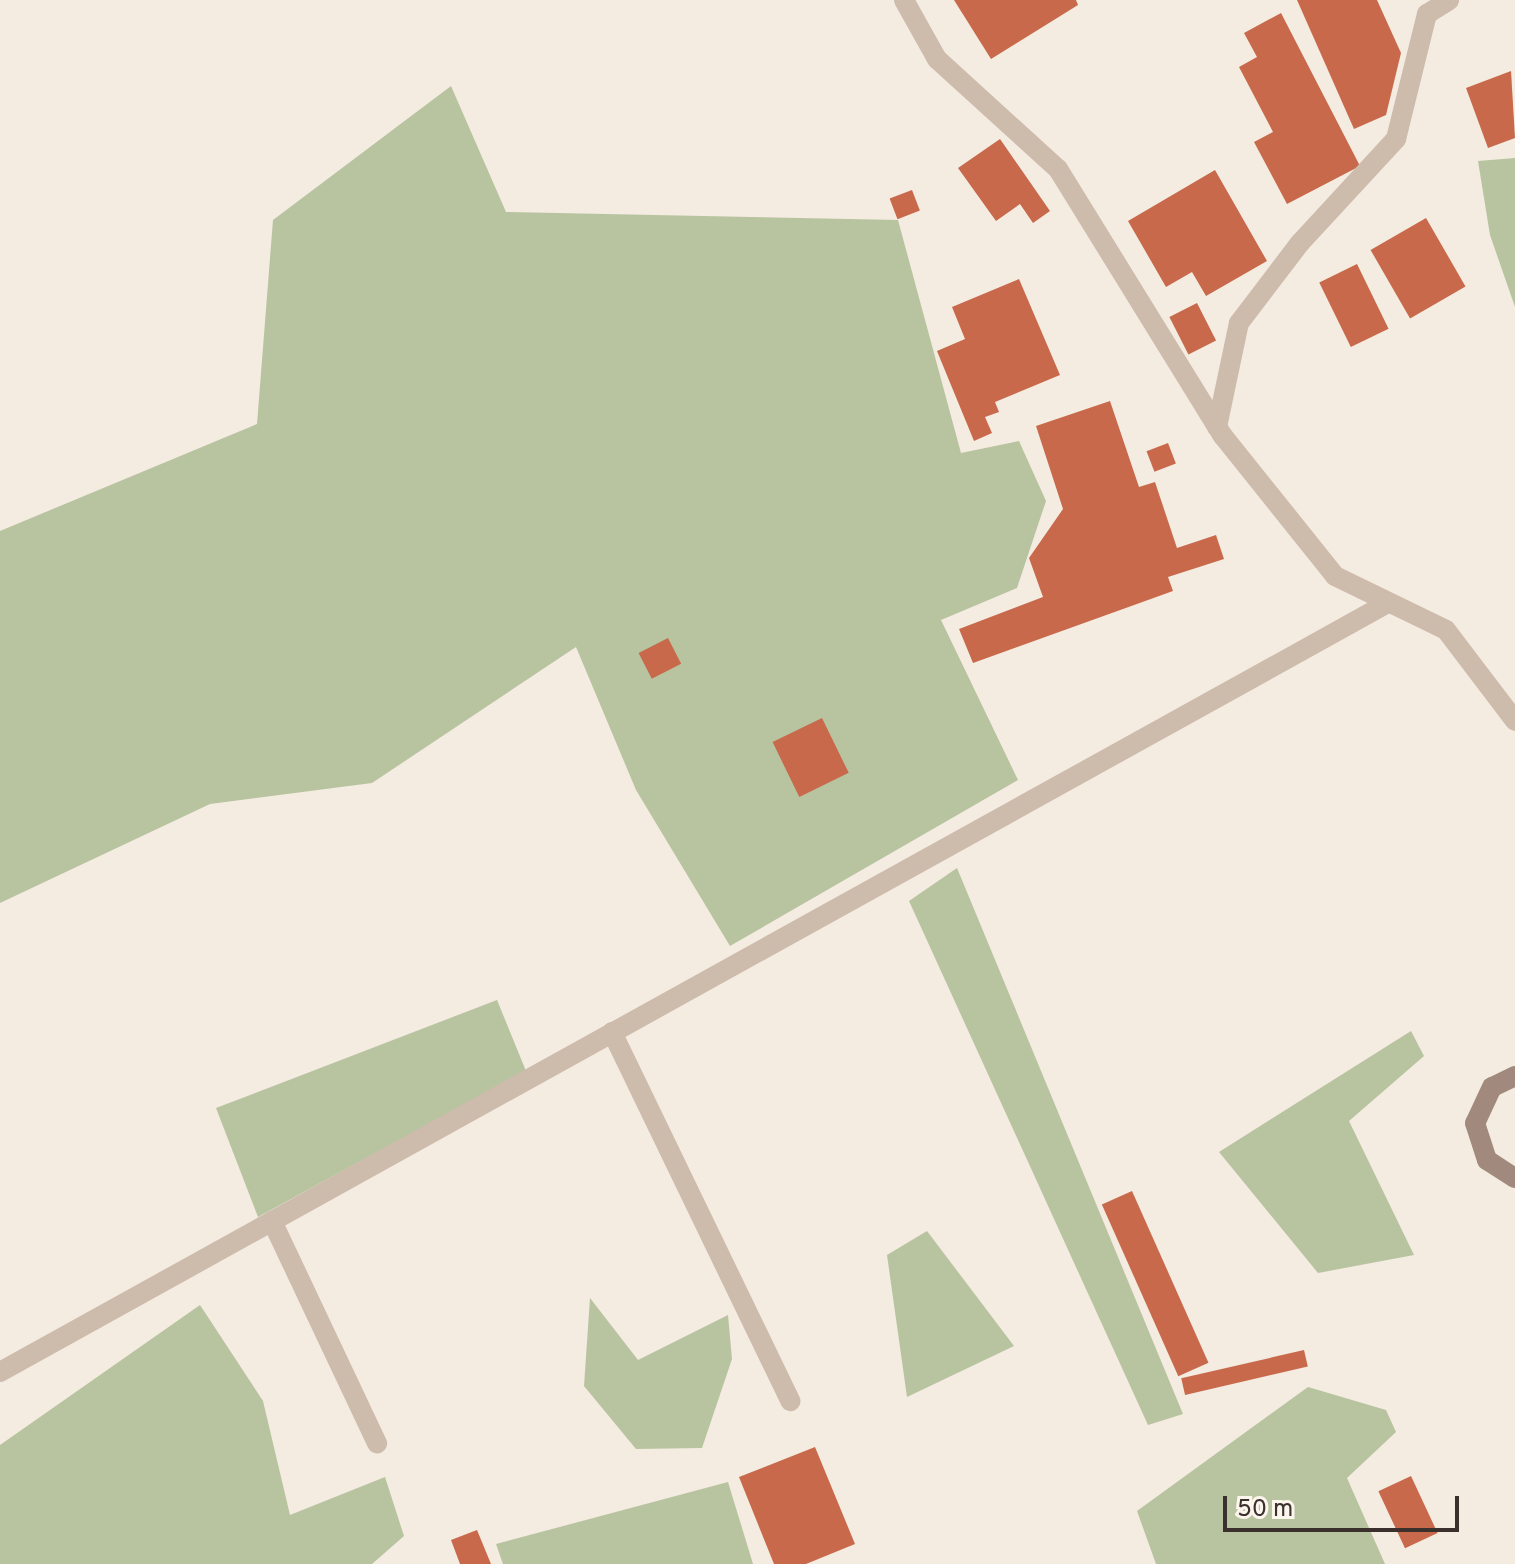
<!DOCTYPE html>
<html>
<head>
<meta charset="utf-8">
<style>
	body { margin:0 }
	#map { position:relative; width:1515px; height:1564px; overflow:hidden; background:#f4ebe1; font-family:Overpass,sans-serif }
	div>[style] { position:absolute }
	.green>* { inset:0; background:#b8c4a0 }
	.building>* { inset:0; background:#c8694b; transform-origin:0 0 }
	.street>* { height:20px; margin:-10px; padding:0 10px; transform-origin:10px; border-radius:10px; background:#cdbbac }
	.secondary>* { height:20px; margin:-10px; padding:0 10px; transform-origin:10px; border-radius:10px; background:#a18a7d }
	span { translate:-50% -50%; white-space:nowrap; text-align:center; line-height:1.15; -webkit-text-stroke:8px #fbf5ee; paint-order:stroke }
	.scale { position:absolute; left:1223px; top:1496px; width:236px; height:36px; box-sizing:border-box; border:4px solid #3b302b; border-top:0; padding-left:10px; font-size:24px; line-height:28px; white-space:nowrap; color:#3b302b; -webkit-text-stroke:6px #fbf5ee; paint-order:stroke }
</style>
</head>
<body>
<div id="map">
	<div class="green">
		<i style="clip-path:polygon(451px 86px,506px 212px,898px 220px,961px 453px,1019px 441px,1046px 501px,1017px 588px,941px 620px,1018px 780px,730px 946px,636px 790px,576px 647px,372px 783px,210px 804px,0 903px,0 531px,257px 424px,273px 220px)"></i>
		<i style="clip-path:polygon(1515px 158px,1515px 307px,1490px 235px,1478px 161px)"></i>
		<i style="clip-path:polygon(957px 868px,1183px 1414px,1148px 1425px,909px 901px)"></i>
		<i style="clip-path:polygon(497px 1000px,526px 1071px,258px 1217px,216px 1108px)"></i>
		<i style="clip-path:polygon(1411px 1031px,1424px 1056px,1349px 1121px,1414px 1255px,1318px 1273px,1219px 1152px)"></i>
		<i style="clip-path:polygon(927px 1231px,1014px 1346px,907px 1397px,887px 1255px)"></i>
		<i style="clip-path:polygon(590px 1298px,638px 1360px,728px 1315px,732px 1359px,702px 1448px,636px 1449px,584px 1386px)"></i>
		<i style="clip-path:polygon(200px 1305px,263px 1401px,290px 1515px,385px 1477px,404px 1536px,372px 1564px,0 1564px,0 1445px)"></i>
		<i style="clip-path:polygon(1308px 1387px,1386px 1410px,1396px 1432px,1347px 1478px,1385px 1564px,1156px 1564px,1137px 1511px)"></i>
		<i style="clip-path:polygon(728px 1482px,753px 1564px,503px 1564px,496px 1544px)"></i>
	</div>
	<div class="building">
		<i style="clip-path:polygon(954px 0,1076px 0,1078px 5px,991px 59px)"></i>
		<i style="clip-path:polygon(1297px 0,1377px 0,1401px 53px,1386px 115px,1354px 129px)"></i>
		<i style="clip-path:polygon(1281px 13px,1360px 166px,1287px 204px,1254px 142px,1273px 132px,1239px 67px,1257px 57px,1244px 33px)"></i>
		<i style="clip-path:polygon(1511px 71px,1515px 138px,1488px 148px,1466px 88px)"></i>
		<i style="clip-path:polygon(1000px 139px,1050px 211px,1033px 223px,1020px 204px,996px 221px,958px 168px)"></i>
		<i style="clip-path:polygon(1215px 170px,1267px 261px,1206px 296px,1192px 272px,1166px 287px,1128px 221px)"></i>
		<i style="left:912px;top:190px;width:22px;height:24px;rotate:69deg"></i>
		<i style="left:1426px;top:218px;width:79px;height:64px;rotate:60deg"></i>
		<i style="left:1357px;top:264px;width:72px;height:42px;rotate:64deg"></i>
		<i style="clip-path:polygon(1019px 279px,1060px 375px,995px 402px,999px 412px,985px 417px,992px 433px,974px 441px,937px 351px,965px 339px,952px 307px)"></i>
		<i style="left:1197px;top:303px;width:42px;height:31px;rotate:63deg"></i>
		<i style="clip-path:polygon(1110px 401px,1139px 487px,1155px 482px,1177px 548px,1216px 535px,1224px 559px,1168px 577px,1173px 591px,973px 663px,959px 629px,1043px 597px,1029px 558px,1063px 509px,1036px 426px)"></i>
		<i style="left:1168px;top:443px;width:22px;height:23px;rotate:69deg"></i>
		<i style="left:668px;top:638px;width:29px;height:33px;rotate:63deg"></i>
		<i style="left:822px;top:718px;width:61px;height:55px;rotate:64deg"></i>
		<i style="left:1132px;top:1191px;width:188px;height:33px;rotate:66deg"></i>
		<i style="left:1304px;top:1350px;width:17px;height:126px;rotate:77deg"></i>
		<i style="clip-path:polygon(815px 1447px,855px 1544px,806px 1564px,774px 1564px,739px 1477px)"></i>
		<i style="left:1411px;top:1476px;width:63px;height:36px;rotate:65deg"></i>
		<i style="clip-path:polygon(477px 1530px,491px 1564px,460px 1564px,451px 1540px)"></i>
	</div>
	<div class="street">
		<i style="left:904px;top:0;width:68px;rotate:60.8deg"></i>
		<i style="left:937px;top:59px;width:164px;rotate:42.3deg"></i>
		<i style="left:1058px;top:169px;width:314px;rotate:58.3deg"></i>
		<i style="left:1223px;top:436px;width:179px;rotate:51.3deg"></i>
		<i style="left:1335px;top:576px;width:123px;rotate:25.9deg"></i>
		<i style="left:1446px;top:630px;width:114px;rotate:52.8deg"></i>
		<i style="left:1217px;top:427px;width:106px;rotate:-78.1deg"></i>
		<i style="left:1239px;top:323px;width:101px;rotate:-52.7deg"></i>
		<i style="left:1300px;top:243px;width:142px;rotate:-47.3deg"></i>
		<i style="left:1396px;top:139px;width:129px;rotate:-76.1deg"></i>
		<i style="left:1427px;top:14px;width:26px;rotate:-32deg"></i>
		<i style="left:612px;top:1032px;width:410px;rotate:64.2deg"></i>
		<i style="left:272px;top:1221px;width:246px;rotate:64.7deg"></i>
		<i style="left:0;top:1372px;width:1587px;rotate:-28.99deg"></i>
	</div>
	<div class="secondary">
		<i style="left:1515px;top:1076px;width:25px;rotate:154deg"></i>
		<i style="left:1492px;top:1087px;width:40px;rotate:115deg"></i>
		<i style="left:1475px;top:1123px;width:39px;rotate:72deg"></i>
		<i style="left:1487px;top:1160px;width:33px;rotate:33deg"></i>
	</div>
	<div class="scale">50 m</div>
</div>
</body>
</html>
